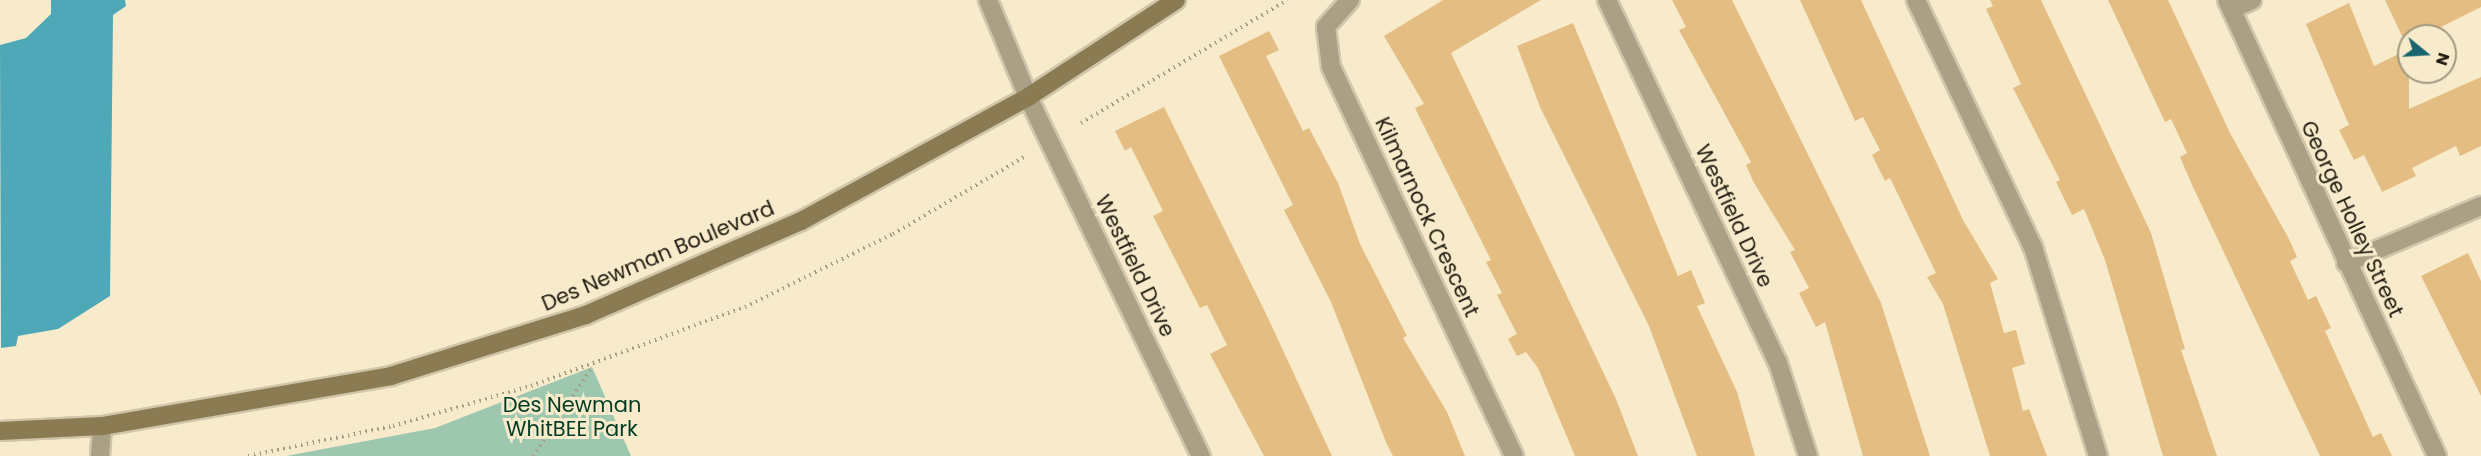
<!DOCTYPE html>
<html>
<head>
<meta charset="utf-8">
<style>
	body { margin:0 }
	#map { position:relative; width:2481px; height:456px; overflow:hidden; background:#f8ebcc; font-family:Poppins,sans-serif }
	div>[style] { position:absolute }
	.green>* { inset:0; background:#9dc8af }
	.water>* { inset:0; background:#4ea8b7 }
	.building>* { inset:0; background:#e3bd82 }
	.path>* { height:4px; margin-top:-2px; transform-origin:0; background:repeating-linear-gradient(90deg,#a69c85 0 1.5px,transparent 0 6px) }
	.roads { filter:drop-shadow(2px 0 #d1c6aa) drop-shadow(-2px 0 #d1c6aa) drop-shadow(0 2px #d1c6aa) drop-shadow(0 -2px #d1c6aa) }
	.street>* { height:18px; margin:-9px; padding:0 9px; transform-origin:9px; border-radius:9px; background:#aaa085 }
	.secondary>* { height:18px; margin:-9px; padding:0 9px; transform-origin:9px; border-radius:9px; background:#8a7b53 }
	span { translate:-50% -50%; white-space:nowrap; text-align:center; line-height:1.15; -webkit-text-stroke:6px #f8ebcc; paint-order:stroke }
	.street-label { font-size:21px; color:#1f1b0f }
	.park-label { font-size:21px; color:#023c24 }
	.north { position:absolute; left:2397px; top:24px; width:60px; height:60px; box-sizing:border-box; background:#f8ebcc; border:2px solid #a19880; border-radius:50%; rotate:108deg; font-size:16px; font-weight:700; line-height:24px; text-align:center; color:#1f1b0f }
	.north::after { content:''; display:block; margin:auto; width:21px; height:27px; background:#18656e; clip-path:polygon(50% 0,100% 100%,50% 72%,0 100%) }
</style>
</head>
<body>
<div id="map">
	<div class="green">
		<i style="clip-path:polygon(592px 367px,631px 456px,286px 456px,435px 428px)"></i>
	</div>
	<div class="water">
		<i style="clip-path:polygon(51px 0,125px 0,126px 6px,113px 15px,110px 296px,58px 329px,18px 336px,16px 346px,1px 348px,0 45px,26px 38px,51px 14px)"></i>
	</div>
	<div class="building">
		<i style="clip-path:polygon(1443px 0,1541px 0,1451px 53px,1616px 399px,1638px 456px,1575px 456px,1538px 368px,1526px 352px,1517px 356px,1508px 339px,1517px 334px,1497px 295px,1502px 293px,1486px 262px,1491px 260px,1415px 108px,1424px 104px,1384px 36px)"></i>
		<i style="clip-path:polygon(1672px 0,1732px 0,1881px 303px,1930px 456px,1863px 456px,1825px 322px,1816px 327px,1799px 293px,1809px 288px,1790px 252px,1795px 250px,1754px 183px,1746px 165px,1751px 162px,1679px 30px,1686px 27px)"></i>
		<i style="clip-path:polygon(1800px 0,1861px 0,1963px 220px,1998px 279px,1990px 283px,2004px 333px,2016px 330px,2025px 364px,2012px 368px,2023px 411px,2029px 409px,2047px 456px,1990px 456px,1943px 304px,1927px 277px,1936px 273px,1890px 178px,1885px 181px,1872px 155px,1880px 150px,1863px 117px,1855px 121px)"></i>
		<i style="clip-path:polygon(1990px 0,2041px 0,2151px 233px,2185px 349px,2181px 350px,2217px 456px,2163px 456px,2105px 260px,2084px 209px,2072px 215px,2056px 182px,2060px 180px,2013px 88px,2021px 84px,1986px 9px,1993px 6px)"></i>
		<i style="clip-path:polygon(2108px 0,2168px 0,2230px 133px,2289px 239px,2297px 257px,2290px 261px,2308px 300px,2316px 296px,2331px 328px,2325px 331px,2373px 437px,2381px 433px,2392px 456px,2320px 456px,2193px 187px,2180px 157px,2187px 153px,2171px 119px,2165px 122px)"></i>
		<i style="clip-path:polygon(2385px 0,2481px 0,2481px 7px,2423px 36px,2402px 36px)"></i>
		<i style="clip-path:polygon(2349px 3px,2374px 66px,2409px 49px,2409px 109px,2481px 77px,2481px 146px,2460px 156px,2456px 146px,2412px 168px,2416px 176px,2382px 192px,2364px 155px,2354px 160px,2339px 130px,2349px 125px,2306px 24px)"></i>
		<i style="clip-path:polygon(1573px 23px,1678px 276px,1691px 270px,1705px 303px,1697px 306px,1737px 392px,1755px 456px,1697px 456px,1649px 326px,1540px 107px,1517px 46px)"></i>
		<i style="clip-path:polygon(1269px 31px,1279px 50px,1266px 56px,1303px 131px,1309px 128px,1338px 183px,1360px 244px,1407px 336px,1403px 338px,1447px 412px,1465px 456px,1393px 456px,1386px 442px,1331px 302px,1284px 210px,1293px 205px,1219px 56px)"></i>
		<i style="clip-path:polygon(1164px 107px,1269px 320px,1332px 456px,1264px 456px,1210px 354px,1227px 345px,1207px 305px,1200px 308px,1153px 216px,1163px 211px,1131px 147px,1125px 151px,1115px 131px)"></i>
		<i style="clip-path:polygon(2468px 253px,2481px 281px,2481px 396px,2421px 276px)"></i>
	</div>
	<div class="path">
		<i style="left:1081px;top:123px;width:240px;rotate:-30.8deg"></i>
		<i style="left:248px;top:456px;width:148px;rotate:-11.7deg"></i>
		<i style="left:393px;top:426px;width:144px;rotate:-16.2deg"></i>
		<i style="left:531px;top:386px;width:228px;rotate:-20.3deg"></i>
		<i style="left:745px;top:307px;width:165px;rotate:-26.3deg"></i>
		<i style="left:893px;top:234px;width:152px;rotate:-30.4deg"></i>
		<i style="left:533px;top:456px;width:107px;rotate:-56.5deg"></i>
	</div>
	<div class="roads">
		<div class="street">
			<i style="left:988px;top:0;width:105px;rotate:67.6deg"></i>
			<i style="left:1028px;top:97px;width:399px;rotate:64.3deg"></i>
			<i style="left:1350px;top:0;width:36px;rotate:132deg"></i>
			<i style="left:1326px;top:27px;width:40px;rotate:82.9deg"></i>
			<i style="left:1331px;top:67px;width:430px;rotate:64.8deg"></i>
			<i style="left:1607px;top:0;width:401px;rotate:64.8deg"></i>
			<i style="left:1778px;top:363px;width:98px;rotate:72.1deg"></i>
			<i style="left:1916px;top:0;width:273px;rotate:64.7deg"></i>
			<i style="left:2033px;top:247px;width:219px;rotate:72.7deg"></i>
			<i style="left:2227px;top:0;width:502px;rotate:65.27deg"></i>
			<i style="left:2232px;top:9px;width:22px;rotate:-24deg"></i>
			<i style="left:2346px;top:263px;width:147px;rotate:-22.9deg"></i>
			<i style="left:100px;top:456px;width:30px;rotate:-86deg"></i>
		</div>
		<div class="secondary">
			<i style="left:0;top:431px;width:102px;rotate:-2.8deg"></i>
			<i style="left:102px;top:426px;width:293px;rotate:-9.8deg"></i>
			<i style="left:391px;top:376px;width:204px;rotate:-17.4deg"></i>
			<i style="left:586px;top:315px;width:235px;rotate:-23.6deg"></i>
			<i style="left:801px;top:221px;width:259px;rotate:-28.6deg"></i>
			<i style="left:1028px;top:97px;width:177px;rotate:-33.2deg"></i>
		</div>
	</div>
	<div class="street-label">
		<span style="left:1734px;top:216px;rotate:65deg">Westfield Drive</span>
		<span style="left:1427px;top:217px;rotate:65deg">Kilmarnock Crescent</span>
		<span style="left:2352px;top:219px;rotate:65deg">George Holley Street</span>
		<span style="left:658px;top:256px;rotate:-23deg">Des Newman Boulevard</span>
		<span style="left:1135px;top:266px;rotate:64deg">Westfield Drive</span>
	</div>
	<div class="park-label">
		<span style="left:572px;top:417px">Des Newman<br>WhitBEE Park</span>
	</div>
	<div class="north">N</div>
</div>
</body>
</html>
